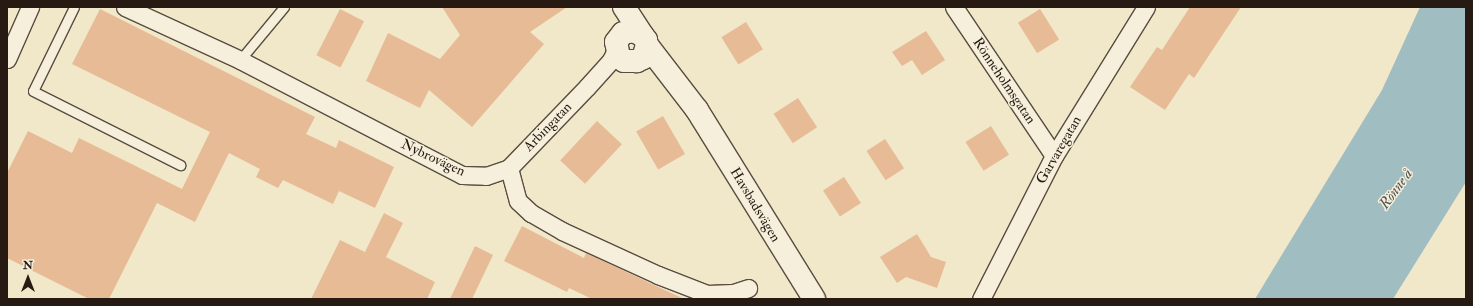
<!DOCTYPE html>
<html>
<head>
<meta charset="utf-8">
<style>
	body { margin:0 }
	#map { position:relative; width:1473px; height:306px; overflow:hidden; background:#f1e7c9; font-family:"IM FELL Double Pica",serif }
	div>[style] { position:absolute }
	.water>* { inset:0; background:#a0bdc1 }
	.building>* { inset:0; background:#e7bb96; transform-origin:0 0 }
	.roads { filter:drop-shadow(1px 0 #594d40) drop-shadow(-1px 0 #594d40) drop-shadow(0 1px #594d40) drop-shadow(0 -1px #594d40) }
	.lane>* { height:9px; margin:-4.5px; padding:0 4.5px; transform-origin:4.5px; border-radius:4.5px; background:#f6efdc }
	.street>* { height:17px; margin:-8.5px; padding:0 8.5px; transform-origin:8.5px; border-radius:8.5px; background:#f6efdc }
	.secondary>* { height:22px; margin:-11px; padding:0 11px; transform-origin:11px; border-radius:11px; background:#f6efdc }
	span { translate:-50% -50%; white-space:nowrap; text-align:center; line-height:1.15; -webkit-text-stroke:3px #f6efdc; paint-order:stroke }
	.street-label { font-size:14px; color:#261a12 }
	.water-label { font-size:15px; color:#51534f; font-style:italic }
	.frame { position:absolute; inset:0; border:8px solid #261a12; pointer-events:none }
	.north { position:absolute; left:8px; top:258px; width:40px; height:40px; -webkit-text-stroke:3px #f6efdc; paint-order:stroke; rotate:0deg; font-size:11px; font-weight:700; line-height:16px; text-align:center; color:#261a12 }
	.north::after { content:''; display:block; margin:auto; width:14px; height:18px; background:#261a12; clip-path:polygon(50% 0,100% 100%,50% 72%,0 100%) }
</style>
</head>
<body>
<div id="map">
	<div class="water">
		<i style="clip-path:polygon(1420px 7px,1466px 7px,1466px 182px,1393px 299px,1255px 299px,1382px 90px)"></i>
	</div>
	<div class="building">
		<i style="clip-path:polygon(442px 7px,567px 7px,530px 32px,544px 44px,472px 127px,429px 90px,420px 108px,366px 81px,388px 33px,440px 59px,460px 35px)"></i>
		<i style="clip-path:polygon(1190px 7px,1241px 7px,1194px 78px,1189px 74px,1165px 110px,1130px 87px,1157px 47px,1162px 50px)"></i>
		<i style="clip-path:polygon(100px 9px,315px 117px,306px 134px,336px 148px,339px 140px,394px 167px,375px 208px,339px 191px,333px 204px,283px 180px,278px 188px,256px 177px,260px 169px,229px 153px,195px 222px,157px 203px,109px 299px,89px 299px,7px 258px,7px 173px,28px 131px,72px 153px,79px 138px,182px 189px,210px 132px,72px 64px)"></i>
		<i style="left:340px;top:9px;width:27px;height:52px;rotate:27deg"></i>
		<i style="left:1040px;top:9px;width:36px;height:26px;rotate:58deg"></i>
		<i style="left:746px;top:22px;width:32px;height:29px;rotate:58deg"></i>
		<i style="clip-path:polygon(926px 31px,945px 60px,922px 75px,912px 60px,902px 66px,892px 52px)"></i>
		<i style="left:798px;top:98px;width:35px;height:29px;rotate:57deg"></i>
		<i style="left:663px;top:116px;width:44px;height:31px;rotate:60deg"></i>
		<i style="left:597px;top:121px;width:34px;height:54px;rotate:43deg"></i>
		<i style="left:991px;top:126px;width:34px;height:30px;rotate:58deg"></i>
		<i style="left:885px;top:139px;width:35px;height:22px;rotate:57deg"></i>
		<i style="left:844px;top:177px;width:31px;height:25px;rotate:57deg"></i>
		<i style="clip-path:polygon(384px 213px,403px 223px,386px 257px,435px 282px,427px 299px,311px 299px,340px 240px,365px 252px)"></i>
		<i style="clip-path:polygon(522px 226px,584px 258px,586px 253px,684px 299px,592px 299px,569px 288px,567px 292px,504px 261px)"></i>
		<i style="clip-path:polygon(917px 234px,931px 257px,946px 262px,937px 288px,906px 277px,897px 283px,880px 257px)"></i>
		<i style="clip-path:polygon(475px 246px,493px 255px,472px 299px,450px 299px)"></i>
	</div>
	<div class="roads">
		<div class="lane">
			<i style="left:74px;top:7px;width:93px;rotate:116deg"></i>
			<i style="left:33px;top:91px;width:165px;rotate:26.7deg"></i>
			<i style="left:240px;top:60px;width:69px;rotate:-50.3deg"></i>
		</div>
		<div class="street">
			<i style="left:125px;top:7px;width:127px;rotate:24.7deg"></i>
			<i style="left:240px;top:60px;width:250px;rotate:27.4deg"></i>
			<i style="left:462px;top:175px;width:24px;rotate:2deg"></i>
			<i style="left:486px;top:176px;width:24px;rotate:-19deg"></i>
			<i style="left:509px;top:168px;width:112px;rotate:-46.1deg"></i>
			<i style="left:587px;top:87px;width:36px;rotate:-48deg"></i>
			<i style="left:611px;top:60px;width:11px;rotate:-63deg"></i>
			<i style="left:954px;top:7px;width:179px;rotate:56.1deg"></i>
			<i style="left:7px;top:59px;width:57px;rotate:-66.1deg"></i>
			<i style="left:509px;top:168px;width:34px;rotate:75deg"></i>
			<i style="left:518px;top:201px;width:18px;rotate:43deg"></i>
			<i style="left:531px;top:213px;width:36px;rotate:30deg"></i>
			<i style="left:562px;top:231px;width:106px;rotate:24.6deg"></i>
			<i style="left:658px;top:275px;width:53px;rotate:21.2deg"></i>
			<i style="left:707px;top:294px;width:26px;rotate:-2deg"></i>
			<i style="left:733px;top:293px;width:16px;rotate:-18deg"></i>
			<i style="left:981px;top:299px;width:161px;rotate:-63deg"></i>
			<i style="left:1054px;top:156px;width:175px;rotate:-58.3deg"></i>
		</div>
		<div class="secondary">
			<i style="left:624px;top:7px;width:35px;rotate:57deg"></i>
			<i style="left:643px;top:36px;width:5px;rotate:53deg"></i>
			<i style="left:646px;top:40px;width:5px;rotate:79deg"></i>
			<i style="left:647px;top:45px;width:14px;rotate:107deg"></i>
			<i style="left:643px;top:58px;width:7px;rotate:153deg"></i>
			<i style="left:637px;top:61px;width:13px;rotate:180deg"></i>
			<i style="left:624px;top:61px;width:6px;rotate:-141deg"></i>
			<i style="left:619px;top:57px;width:15px;rotate:-101deg"></i>
			<i style="left:616px;top:42px;width:11px;rotate:-52deg"></i>
			<i style="left:623px;top:33px;width:11px;rotate:-10deg"></i>
			<i style="left:634px;top:31px;width:10px;rotate:29deg"></i>
			<i style="left:647px;top:45px;width:82px;rotate:52.4deg"></i>
			<i style="left:697px;top:110px;width:222px;rotate:58.2deg"></i>
		</div>
	</div>
	<div class="street-label">
		<span style="left:1004px;top:81px;rotate:56deg">Rönneholmsgatan</span>
		<span style="left:548px;top:127px;rotate:-46deg">Arbingatan</span>
		<span style="left:1059px;top:150px;rotate:-60deg">Garvaregatan</span>
		<span style="left:433px;top:158px;rotate:25deg">Nybrovägen</span>
		<span style="left:755px;top:205px;rotate:59deg">Havsbadsvägen</span>
	</div>
	<div class="water-label">
		<span style="left:1396px;top:189px;rotate:-54deg">Rönne å</span>
	</div>
	<div class="frame"></div>
	<div class="north">N</div>
</div>
</body>
</html>
